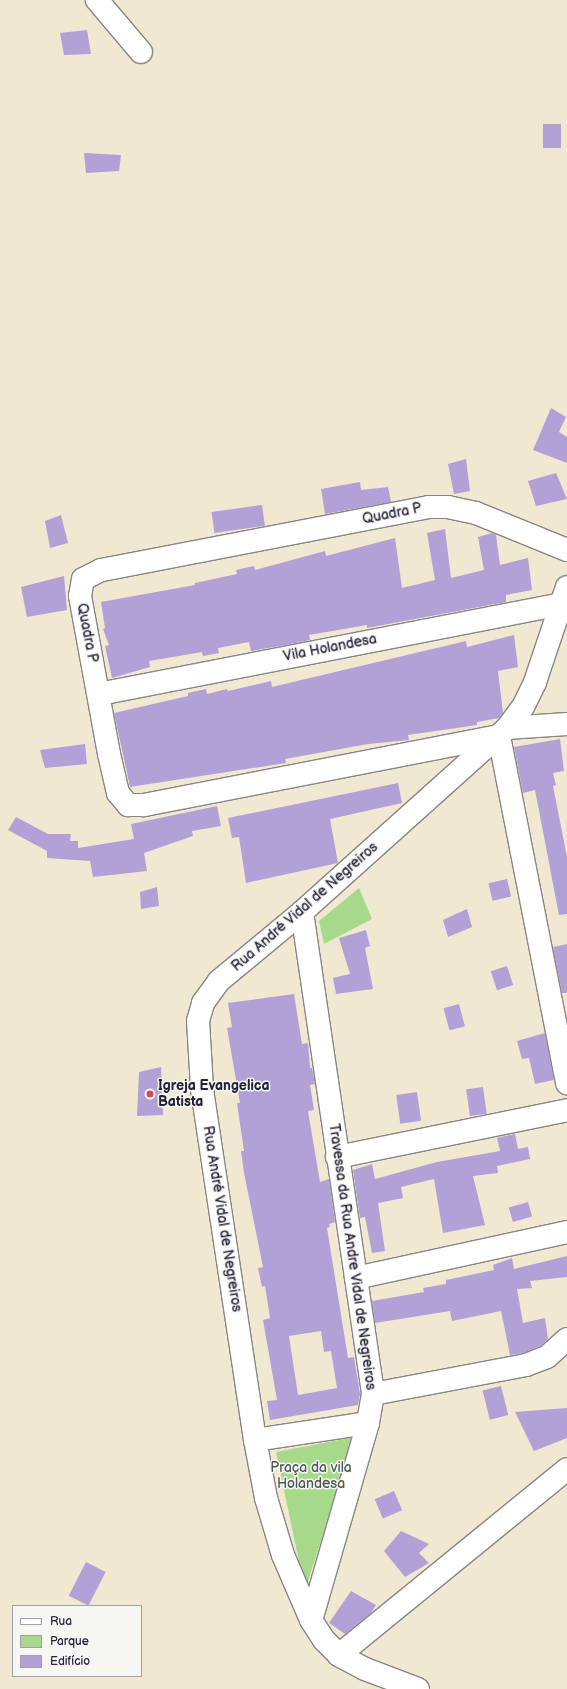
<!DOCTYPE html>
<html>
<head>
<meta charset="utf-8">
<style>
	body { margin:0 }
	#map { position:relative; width:567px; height:1689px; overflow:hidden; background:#f0e8d1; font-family:"Balsamiq Sans",sans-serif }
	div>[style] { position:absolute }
	.green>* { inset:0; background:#a6da8a }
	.building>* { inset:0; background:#b2a1d6; transform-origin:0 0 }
	.roads { filter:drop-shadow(1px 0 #898586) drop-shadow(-1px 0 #898586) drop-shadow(0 1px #898586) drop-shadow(0 -1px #898586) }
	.minor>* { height:22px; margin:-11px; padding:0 11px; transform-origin:11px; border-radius:11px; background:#fff }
	.dots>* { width:11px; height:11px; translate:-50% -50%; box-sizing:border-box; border:2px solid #f6f6f2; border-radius:50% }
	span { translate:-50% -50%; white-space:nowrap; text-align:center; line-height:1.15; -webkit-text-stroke:3px #f6f6f2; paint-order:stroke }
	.street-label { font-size:14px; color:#22223b }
	.poi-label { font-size:14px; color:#22223b; font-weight:700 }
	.left { translate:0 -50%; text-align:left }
	.park-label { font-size:14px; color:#4a5953 }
	.legend { position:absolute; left:12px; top:1605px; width:130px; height:72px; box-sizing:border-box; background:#f6f6f2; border:1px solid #a1a1a9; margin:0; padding:5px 7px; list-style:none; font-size:12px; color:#22223b }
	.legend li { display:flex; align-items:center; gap:8px; height:20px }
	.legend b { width:20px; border:1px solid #a1a1a9 }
</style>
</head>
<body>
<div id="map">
	<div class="green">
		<i style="clip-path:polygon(359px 888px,372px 919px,324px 944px,319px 921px)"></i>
		<i style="clip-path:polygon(355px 1437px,305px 1590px,276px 1452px)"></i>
	</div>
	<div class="building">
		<i style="clip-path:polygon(87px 30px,91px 54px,64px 55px,60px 33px)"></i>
		<i style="left:543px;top:124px;width:18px;height:24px"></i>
		<i style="clip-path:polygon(84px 153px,121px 155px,119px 171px,86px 173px)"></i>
		<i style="clip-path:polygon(551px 408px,566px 417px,559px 432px,567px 437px,567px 463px,533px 450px)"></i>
		<i style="clip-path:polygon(466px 459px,470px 491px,454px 494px,448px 464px)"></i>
		<i style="clip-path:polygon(556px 473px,567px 499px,536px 506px,528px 481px)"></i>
		<i style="clip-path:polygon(360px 482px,361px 490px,388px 487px,391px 502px,325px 514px,321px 489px)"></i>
		<i style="left:262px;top:505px;width:21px;height:51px;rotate:82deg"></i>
		<i style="clip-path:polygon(61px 515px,68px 543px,50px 548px,45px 521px)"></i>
		<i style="clip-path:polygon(445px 529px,451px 578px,484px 570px,478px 537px,492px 533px,496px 535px,500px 565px,528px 558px,532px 590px,506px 595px,506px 602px,367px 628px,367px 625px,309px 635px,310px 640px,291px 644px,251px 651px,249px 642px,218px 648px,219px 653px,203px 656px,202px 652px,149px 661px,150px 667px,112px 678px,105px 646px,109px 645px,103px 629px,105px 628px,101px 602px,195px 585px,195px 583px,237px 574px,236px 570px,254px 566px,255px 570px,325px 551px,326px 556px,395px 538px,402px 588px,435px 580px,427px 533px)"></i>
		<i style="clip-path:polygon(64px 576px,67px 610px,27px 617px,21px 587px)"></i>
		<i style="clip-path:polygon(514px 635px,518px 667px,498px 671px,503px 713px,499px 718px,477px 722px,477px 725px,408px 735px,409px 740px,368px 744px,285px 759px,286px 763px,130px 787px,114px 713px,188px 696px,188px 693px,206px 689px,207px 694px,227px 689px,228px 691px,271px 681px,272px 687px,466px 641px,467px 647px)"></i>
		<i style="clip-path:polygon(560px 739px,564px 771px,553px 773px,556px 785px,553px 786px,567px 857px,567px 914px,559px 915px,535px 790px,523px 793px,514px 747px)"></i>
		<i style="clip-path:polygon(85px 744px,87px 764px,45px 768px,40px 750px)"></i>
		<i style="clip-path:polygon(398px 783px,402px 803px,330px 819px,338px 863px,246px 883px,239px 837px,232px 838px,228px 818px)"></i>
		<i style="clip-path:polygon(217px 806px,221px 826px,192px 831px,193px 836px,144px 853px,147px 871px,93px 877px,90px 861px,47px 858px,47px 851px,8px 830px,16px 817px,48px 834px,71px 834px,70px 841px,78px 841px,78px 848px,134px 839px,131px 824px)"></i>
		<i style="left:507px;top:879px;width:18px;height:19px;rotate:77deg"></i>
		<i style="clip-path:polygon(157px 887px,159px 906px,141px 909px,140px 892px)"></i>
		<i style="clip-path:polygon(467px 909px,472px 927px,448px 937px,443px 920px)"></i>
		<i style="clip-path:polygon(366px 930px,370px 946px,365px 948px,373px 989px,336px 994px,333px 978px,350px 974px,339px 938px)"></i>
		<i style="clip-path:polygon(567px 944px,567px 993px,562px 993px,553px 947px)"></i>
		<i style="left:507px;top:966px;width:20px;height:17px;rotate:72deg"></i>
		<i style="clip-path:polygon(evenodd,294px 994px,302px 1044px,308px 1043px,310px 1068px,312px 1068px,315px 1084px,310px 1085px,314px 1110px,308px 1111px,320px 1182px,329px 1179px,335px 1222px,329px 1224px,330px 1227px,327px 1228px,348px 1358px,354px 1357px,360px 1394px,358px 1405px,270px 1420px,267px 1401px,277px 1400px,263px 1320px,270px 1318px,265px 1286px,262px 1287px,258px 1268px,263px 1267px,244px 1173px,241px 1151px,244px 1151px,237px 1103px,240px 1103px,227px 1028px,232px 1027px,228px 1003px,294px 994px,321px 1331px,324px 1352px,331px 1351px,337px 1388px,298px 1395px,289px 1336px,321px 1331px)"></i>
		<i style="left:459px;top:1004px;width:23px;height:16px;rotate:75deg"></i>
		<i style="clip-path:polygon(545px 1033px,554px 1080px,535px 1084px,529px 1058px,522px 1059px,517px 1041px)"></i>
		<i style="clip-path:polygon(161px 1067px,163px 1115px,137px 1116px,139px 1072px)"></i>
		<i style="left:483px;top:1087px;width:27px;height:17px;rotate:82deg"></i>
		<i style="left:417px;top:1092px;width:29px;height:21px;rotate:82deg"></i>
		<i style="clip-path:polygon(515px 1134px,518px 1149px,528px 1147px,530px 1159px,497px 1166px,498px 1173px,473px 1176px,485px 1225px,443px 1233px,434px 1179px,401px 1187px,403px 1198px,378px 1203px,385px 1251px,372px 1253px,365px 1217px,360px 1218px,353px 1170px,372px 1164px,375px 1179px,437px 1162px,500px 1151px,497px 1138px)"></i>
		<i style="left:528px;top:1202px;width:15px;height:20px;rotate:74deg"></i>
		<i style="clip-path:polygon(567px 1256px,567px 1277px,530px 1281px,532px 1288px,517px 1289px,523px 1323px,545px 1318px,548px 1339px,540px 1346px,523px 1353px,510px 1355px,501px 1311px,452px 1321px,450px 1311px,375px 1323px,372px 1301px,424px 1292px,423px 1288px,446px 1284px,446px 1280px,494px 1270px,493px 1265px,512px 1258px,514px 1269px)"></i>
		<i style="left:501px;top:1386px;width:30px;height:19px;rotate:76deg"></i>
		<i style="clip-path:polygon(567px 1408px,567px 1438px,534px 1451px,515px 1412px)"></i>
		<i style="left:394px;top:1491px;width:21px;height:21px;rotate:67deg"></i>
		<i style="clip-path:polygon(401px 1531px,429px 1544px,419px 1553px,429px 1563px,405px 1577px,384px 1551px)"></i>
		<i style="left:86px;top:1562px;width:22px;height:38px;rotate:27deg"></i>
		<i style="clip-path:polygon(351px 1591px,376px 1605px,371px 1613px,345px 1634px,329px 1623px)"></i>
	</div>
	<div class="roads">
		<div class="minor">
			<i style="left:97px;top:0;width:68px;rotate:49.8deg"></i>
			<i style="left:567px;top:550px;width:98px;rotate:-157.9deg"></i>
			<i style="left:476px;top:513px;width:29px;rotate:-168deg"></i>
			<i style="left:448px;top:507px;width:19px;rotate:180deg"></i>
			<i style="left:429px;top:507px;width:334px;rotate:169.1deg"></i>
			<i style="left:101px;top:570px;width:20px;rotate:153deg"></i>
			<i style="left:83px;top:579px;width:17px;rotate:100deg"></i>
			<i style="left:80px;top:596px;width:161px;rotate:79.6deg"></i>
			<i style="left:109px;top:754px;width:40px;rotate:77deg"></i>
			<i style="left:118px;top:793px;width:16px;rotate:50deg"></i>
			<i style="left:128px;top:805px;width:16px"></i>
			<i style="left:144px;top:805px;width:362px;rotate:-11deg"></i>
			<i style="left:499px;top:736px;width:354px;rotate:78.9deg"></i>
			<i style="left:99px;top:694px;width:471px;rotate:-11deg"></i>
			<i style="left:507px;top:728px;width:60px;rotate:-3.8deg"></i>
			<i style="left:302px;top:912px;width:487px;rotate:81.6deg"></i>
			<i style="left:373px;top:1394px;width:29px;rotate:100deg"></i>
			<i style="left:368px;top:1423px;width:205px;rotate:106.1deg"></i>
			<i style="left:337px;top:1157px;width:235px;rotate:-11.5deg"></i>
			<i style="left:356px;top:1278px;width:216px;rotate:-12.3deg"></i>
			<i style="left:373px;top:1394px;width:156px;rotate:-10.7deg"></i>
			<i style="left:526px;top:1365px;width:22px;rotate:-21deg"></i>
			<i style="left:547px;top:1357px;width:27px;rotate:-42deg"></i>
			<i style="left:255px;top:1440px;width:114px;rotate:-8.6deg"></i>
			<i style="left:339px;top:1655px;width:294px;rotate:-39.2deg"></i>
			<i style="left:418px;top:1689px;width:57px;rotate:-159.3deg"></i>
			<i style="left:365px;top:1669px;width:30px;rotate:-152deg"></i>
			<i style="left:339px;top:1655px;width:21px;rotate:-135deg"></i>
			<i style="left:324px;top:1640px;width:24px;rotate:-123deg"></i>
			<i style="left:311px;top:1620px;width:71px;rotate:-113.3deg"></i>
			<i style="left:283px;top:1555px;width:59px;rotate:-106.6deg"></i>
			<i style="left:266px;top:1498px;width:59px;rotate:-100.7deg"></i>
			<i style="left:255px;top:1440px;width:356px;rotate:-98.6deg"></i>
			<i style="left:202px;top:1088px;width:67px;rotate:-93.4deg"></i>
			<i style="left:198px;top:1021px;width:19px;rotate:-74deg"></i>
			<i style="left:203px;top:1003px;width:27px;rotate:-54deg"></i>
			<i style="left:219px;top:981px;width:108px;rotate:-39.7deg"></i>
			<i style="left:302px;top:912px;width:275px;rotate:-41.9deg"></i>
			<i style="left:507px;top:728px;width:26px;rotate:-53deg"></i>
			<i style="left:523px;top:707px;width:28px;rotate:-64deg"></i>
			<i style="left:535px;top:682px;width:100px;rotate:-71.4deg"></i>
		</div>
	</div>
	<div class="dots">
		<i style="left:150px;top:1094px;background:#d1495b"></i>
	</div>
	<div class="street-label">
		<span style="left:392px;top:514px;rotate:-11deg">Quadra P</span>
		<span style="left:87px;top:633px;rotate:79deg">Quadra P</span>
		<span style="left:330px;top:648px;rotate:-11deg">Vila Holandesa</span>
		<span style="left:305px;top:907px;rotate:-41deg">Rua André Vidal de Negreiros</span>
		<span style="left:222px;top:1219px;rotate:81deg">Rua André Vidal de Negreiros</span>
		<span style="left:352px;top:1257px;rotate:82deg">Travessa da Rua Andre Vidal de Negreiros</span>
	</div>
	<div class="poi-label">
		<span class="left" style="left:158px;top:1094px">Igreja Evangelica<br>Batista</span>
	</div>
	<div class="park-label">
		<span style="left:311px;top:1476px">Praça da vila<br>Holandesa</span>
	</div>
	<ul class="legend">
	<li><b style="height:5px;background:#fff"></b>Rua</li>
	<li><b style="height:11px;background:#a6da8a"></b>Parque</li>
	<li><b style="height:11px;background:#b2a1d6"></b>Edifício</li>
	</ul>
</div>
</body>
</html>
